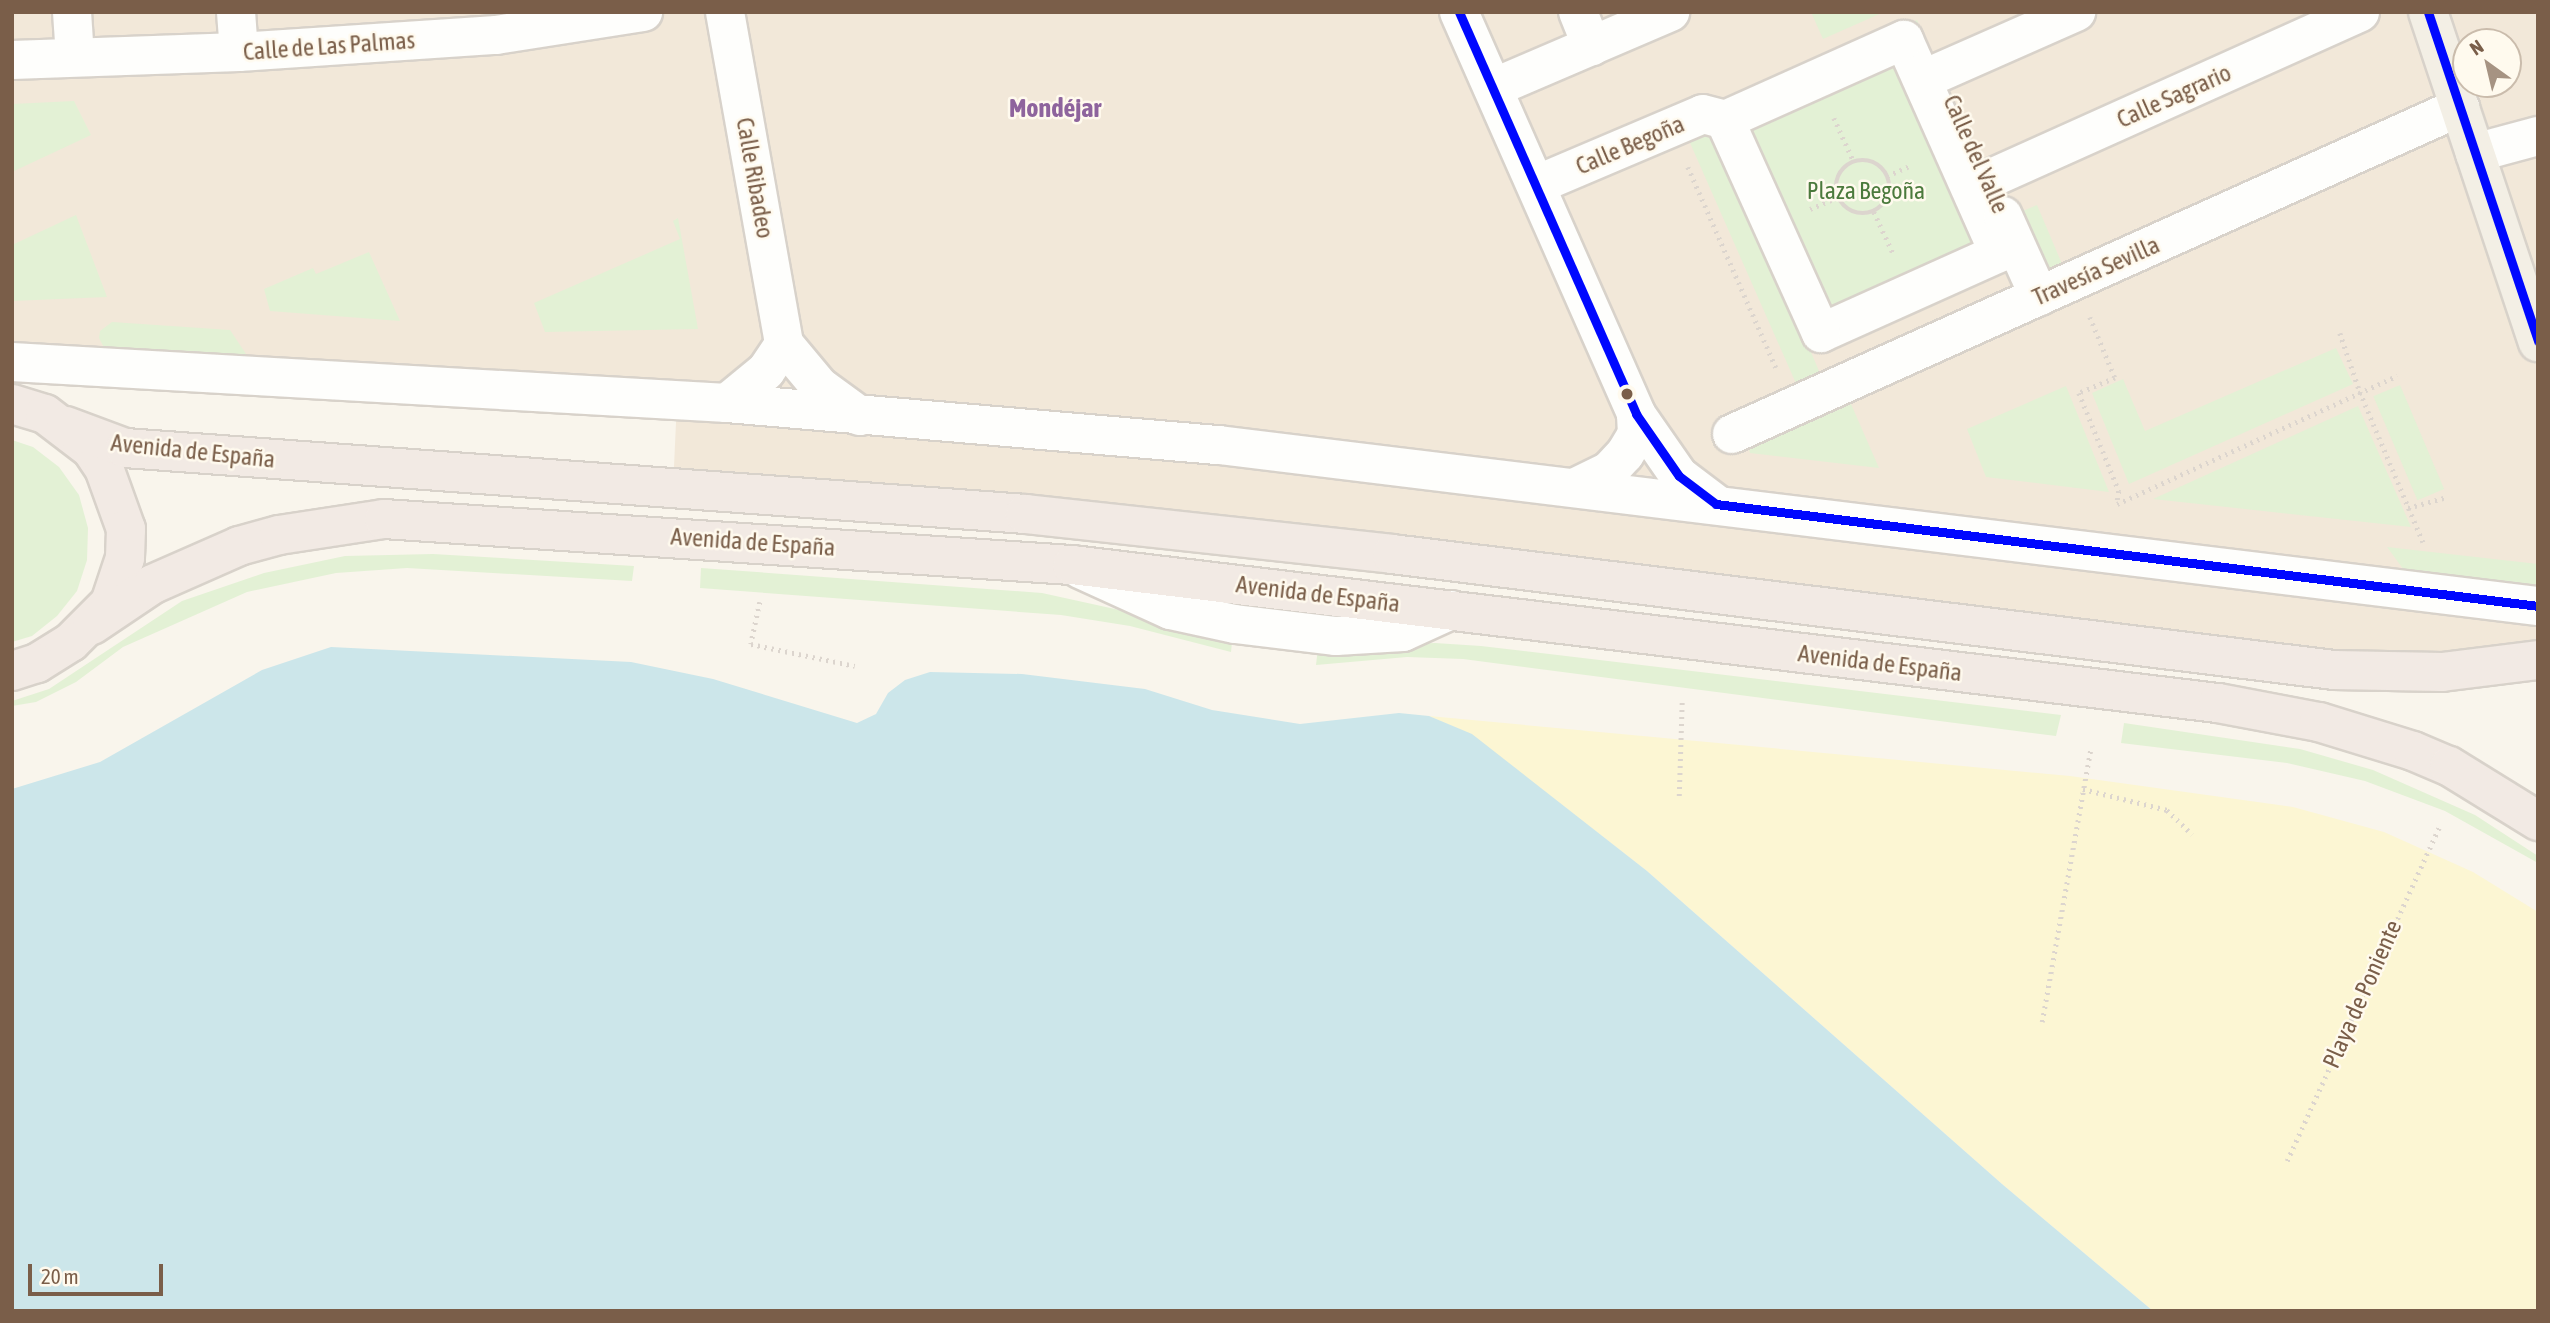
<!DOCTYPE html>
<html>
<head>
<meta charset="utf-8">
<style>
	body { margin:0 }
	#map { position:relative; width:2550px; height:1323px; overflow:hidden; background:#f9f5ec; font-family:"Asap Condensed",sans-serif }
	div>[style] { position:absolute }
	.residential>* { inset:0; background:#f2e8d9 }
	.green>* { inset:0; background:#e3f1d5; transform-origin:0 0 }
	.sand>* { inset:0; background:#fcf6d3 }
	.water>* { inset:0; background:#cce6ea }
	.path>* { height:4.5px; margin-top:-2.25px; transform-origin:0; background:repeating-linear-gradient(90deg,#dcd5ce 0 2px,transparent 0 7px) }
	.path>.ring { margin:-2.25px; padding:0; box-sizing:content-box; background:none; border:4.5px solid #dcd5ce; border-radius:50% }
	.roads { filter:drop-shadow(2px 0 #d8d2ca) drop-shadow(-2px 0 #d8d2ca) drop-shadow(0 2px #d8d2ca) drop-shadow(0 -2px #d8d2ca) }
	.minor>* { height:38px; margin:-19px; padding:0 19px; transform-origin:19px; border-radius:19px; background:#fefefc }
	.major>* { height:38px; margin:-19px; padding:0 19px; transform-origin:19px; border-radius:19px; background:#f3efe5 }
	.highway>* { height:38px; margin:-19px; padding:0 19px; transform-origin:19px; border-radius:19px; background:#f2eae4 }
	.bus-1>* { height:9px; margin:-4.5px; padding:0 4.5px; transform-origin:4.5px; border-radius:4.5px; background:#0008ff }
	.dots>* { width:19px; height:19px; translate:-50% -50%; box-sizing:border-box; border:4px solid #fffaee; border-radius:50% }
	span { translate:-50% -50%; white-space:nowrap; text-align:center; line-height:1.15; -webkit-text-stroke:5px #fffaee; paint-order:stroke }
	.street-label { font-size:24px; color:#7a5e49 }
	.park-label { font-size:24px; color:#4b7a3c }
	.neighbourhood-label { font-size:26px; color:#8e649d; font-weight:700 }
	.frame { position:absolute; inset:0; border:14px solid #7a5e49; pointer-events:none }
	.north { position:absolute; left:2452px; top:28px; width:70px; height:70px; box-sizing:border-box; background:#fffaee; border:2px solid #cabcac; border-radius:50%; rotate:326deg; font-size:19px; font-weight:700; line-height:28px; text-align:center; color:#7a5e49 }
	.north::after { content:''; display:block; margin:auto; width:24px; height:32px; background:#a69382; clip-path:polygon(50% 0,100% 100%,50% 72%,0 100%) }
	.scale { position:absolute; left:28px; top:1264px; width:135px; height:32px; box-sizing:border-box; border:4px solid #7a5e49; border-top:0; padding-left:9px; font-size:21px; line-height:24px; white-space:nowrap; color:#7a5e49; -webkit-text-stroke:5px #fffaee; paint-order:stroke }
</style>
</head>
<body>
<div id="map">
	<div class="residential">
		<i style="clip-path:polygon(evenodd,12px 12px,2538px 12px,2538px 660px,2442px 672px,673px 488px,677px 401px,12px 362px,12px 12px,2466px 42px,2508px 42px,2508px 84px,2466px 84px,2466px 42px)"></i>
	</div>
	<div class="green">
		<i style="clip-path:polygon(1811px 12px,1884px 12px,1823px 39px)"></i>
		<i style="clip-path:polygon(1917px 20px,2021px 255px,1810px 350px,1822px 378px,1798px 388px,1687px 136px,1703px 114px)"></i>
		<i style="clip-path:polygon(74px 101px,91px 135px,12px 172px,12px 104px)"></i>
		<i style="left:2037px;top:205px;width:71px;height:22px;rotate:67deg"></i>
		<i style="clip-path:polygon(76px 215px,107px 297px,12px 301px,12px 245px)"></i>
		<i style="clip-path:polygon(678px 218px,698px 329px,545px 332px,534px 303px,680px 239px,673px 221px)"></i>
		<i style="clip-path:polygon(369px 252px,400px 321px,270px 311px,264px 289px,313px 268px,316px 274px)"></i>
		<i style="clip-path:polygon(112px 322px,230px 330px,246px 354px,243px 358px,108px 355px,99px 338px,100px 331px)"></i>
		<i style="clip-path:polygon(2336px 348px,2353px 384px,2129px 484px,2092px 393px,2123px 379px,2145px 431px)"></i>
		<i style="left:2400px;top:385px;width:113px;height:29px;rotate:67deg"></i>
		<i style="clip-path:polygon(2066px 386px,2109px 492px,1986px 477px,1967px 429px)"></i>
		<i style="clip-path:polygon(1851px 404px,1879px 468px,1750px 453px,1749px 449px)"></i>
		<i style="clip-path:polygon(2358px 406px,2411px 527px,2153px 499px)"></i>
		<i style="clip-path:polygon(12px 440px,33px 447px,59px 467px,79px 495px,88px 528px,87px 560px,77px 591px,57px 616px,32px 636px,12px 642px)"></i>
		<i style="clip-path:polygon(2387px 547px,2538px 564px,2538px 592px,2412px 581px)"></i>
		<i style="clip-path:polygon(433px 554px,634px 566px,632px 581px,407px 568px,336px 573px,247px 592px,123px 647px,76px 682px,36px 702px,12px 706px,12px 701px,49px 689px,182px 601px,264px 573px,345px 556px)"></i>
		<i style="clip-path:polygon(701px 568px,1042px 593px,1165px 620px,1232px 642px,1231px 652px,1130px 626px,1061px 615px,700px 588px)"></i>
		<i style="clip-path:polygon(1435px 643px,1481px 646px,2061px 715px,2056px 736px,1463px 659px,1407px 657px,1316px 665px,1318px 648px)"></i>
		<i style="clip-path:polygon(2124px 723px,2300px 749px,2373px 770px,2475px 815px,2538px 856px,2538px 863px,2445px 811px,2365px 781px,2287px 763px,2121px 743px)"></i>
	</div>
	<div class="sand">
		<i style="clip-path:polygon(1429px 716px,2070px 776px,2293px 807px,2384px 832px,2473px 872px,2538px 912px,2538px 1311px,2153px 1311px,2002px 1184px,1647px 871px,1472px 735px)"></i>
	</div>
	<div class="water">
		<i style="clip-path:polygon(331px 647px,631px 662px,713px 679px,857px 723px,876px 714px,888px 693px,905px 680px,930px 672px,1022px 674px,1145px 689px,1212px 710px,1300px 724px,1399px 713px,1429px 716px,1472px 734px,1647px 871px,2002px 1184px,2153px 1311px,12px 1311px,12px 789px,100px 762px,262px 670px)"></i>
	</div>
	<div class="path">
		<i style="left:1834px;top:118px;width:48px;rotate:65.6deg"></i>
		<i class="ring" style="left:1836px;top:160px;width:49.5px;height:49.5px"></i>
		<i style="left:1688px;top:167px;width:219px;rotate:66.3deg"></i>
		<i style="left:1887px;top:176px;width:27px;rotate:-24deg"></i>
		<i style="left:1810px;top:209px;width:30px;rotate:-23deg"></i>
		<i style="left:1874px;top:212px;width:47px;rotate:65.1deg"></i>
		<i style="left:2090px;top:317px;width:66px;rotate:67.7deg"></i>
		<i style="left:2115px;top:378px;width:39px;rotate:157deg"></i>
		<i style="left:2079px;top:393px;width:106px;rotate:67.8deg"></i>
		<i style="left:2119px;top:491px;width:13px;rotate:99deg"></i>
		<i style="left:2340px;top:333px;width:62px;rotate:71.3deg"></i>
		<i style="left:2360px;top:392px;width:163px;rotate:67.2deg"></i>
		<i style="left:2117px;top:504px;width:308px;rotate:-24.6deg"></i>
		<i style="left:2408px;top:508px;width:41px;rotate:-15.8deg"></i>
		<i style="left:760px;top:602px;width:43px;rotate:102.1deg"></i>
		<i style="left:751px;top:644px;width:106px;rotate:11.9deg"></i>
		<i style="left:2083px;top:789px;width:87px;rotate:14deg"></i>
		<i style="left:2167px;top:810px;width:35px;rotate:44deg"></i>
		<i style="left:1679px;top:796px;width:96px;rotate:-88.2deg"></i>
		<i style="left:2042px;top:1022px;width:278px;rotate:-79.9deg"></i>
		<i style="left:2287px;top:1161px;width:367px;rotate:-65.5deg"></i>
	</div>
	<div class="roads">
		<div class="minor">
			<i style="left:72px;top:12px;width:45px;rotate:86.2deg"></i>
			<i style="left:236px;top:12px;width:40px;rotate:85.7deg"></i>
			<i style="left:725px;top:12px;width:337px;rotate:79.9deg"></i>
			<i style="left:784px;top:344px;width:55px;rotate:50.2deg"></i>
			<i style="left:819px;top:386px;width:51px;rotate:36.2deg"></i>
			<i style="left:1459px;top:12px;width:439px;rotate:66.2deg"></i>
			<i style="left:1636px;top:414px;width:75px;rotate:55.3deg"></i>
			<i style="left:1679px;top:476px;width:46px;rotate:37.1deg"></i>
			<i style="left:1578px;top:12px;width:37px;rotate:68deg"></i>
			<i style="left:1904px;top:40px;width:233px;rotate:66deg"></i>
			<i style="left:1999px;top:253px;width:195px;rotate:155.8deg"></i>
			<i style="left:1821px;top:333px;width:234px;rotate:-114.3deg"></i>
			<i style="left:1725px;top:120px;width:196px;rotate:-24.1deg"></i>
			<i style="left:12px;top:60px;width:227px;rotate:-2deg"></i>
			<i style="left:239px;top:52px;width:258px;rotate:-3.8deg"></i>
			<i style="left:496px;top:35px;width:149px;rotate:-8.9deg"></i>
			<i style="left:1940px;top:72px;width:149px;rotate:-23.8deg"></i>
			<i style="left:1493px;top:88px;width:193px;rotate:-23.2deg"></i>
			<i style="left:2475px;top:153px;width:65px;rotate:-15.1deg"></i>
			<i style="left:1987px;top:180px;width:409px;rotate:-24.2deg"></i>
			<i style="left:1536px;top:185px;width:181px;rotate:-23deg"></i>
			<i style="left:1703px;top:114px;width:23px;rotate:15deg"></i>
			<i style="left:2003px;top:216px;width:88px;rotate:65.8deg"></i>
			<i style="left:12px;top:362px;width:716px;rotate:3.28deg"></i>
			<i style="left:727px;top:403px;width:494px;rotate:4.9deg"></i>
			<i style="left:1219px;top:445px;width:1329px;rotate:6.96deg"></i>
			<i style="left:727px;top:403px;width:50px;rotate:-39.4deg"></i>
			<i style="left:766px;top:371px;width:32px;rotate:-56deg"></i>
			<i style="left:1732px;top:434px;width:798px;rotate:-24.19deg"></i>
			<i style="left:1576px;top:487px;width:37px;rotate:-26deg"></i>
			<i style="left:1609px;top:471px;width:23px;rotate:-47deg"></i>
			<i style="left:1625px;top:454px;width:23px;rotate:-59deg"></i>
			<i style="left:1637px;top:434px;width:20px;rotate:-93deg"></i>
			<i style="left:1080px;top:569px;width:99px;rotate:24.5deg"></i>
			<i style="left:1170px;top:610px;width:66px;rotate:12.2deg"></i>
			<i style="left:1235px;top:624px;width:102px;rotate:6.8deg"></i>
			<i style="left:1336px;top:636px;width:67px;rotate:-3.4deg"></i>
			<i style="left:1403px;top:632px;width:53px;rotate:-24.6deg"></i>
		</div>
		<div class="major">
			<i style="left:2428px;top:12px;width:348px;rotate:71.6deg"></i>
		</div>
		<div class="highway">
			<i style="left:12px;top:404px;width:34px;rotate:17deg"></i>
			<i style="left:45px;top:414px;width:58px;rotate:37.3deg"></i>
			<i style="left:91px;top:449px;width:23px;rotate:56deg"></i>
			<i style="left:104px;top:468px;width:65px;rotate:70.2deg"></i>
			<i style="left:126px;top:529px;width:29px;rotate:92deg"></i>
			<i style="left:125px;top:558px;width:47px;rotate:108.4deg"></i>
			<i style="left:110px;top:603px;width:55px;rotate:135deg"></i>
			<i style="left:71px;top:642px;width:40px;rotate:148deg"></i>
			<i style="left:37px;top:663px;width:26px;rotate:162deg"></i>
			<i style="left:66px;top:426px;width:63px;rotate:20.4deg"></i>
			<i style="left:125px;top:448px;width:902px;rotate:4.19deg"></i>
			<i style="left:1025px;top:514px;width:369px;rotate:6.2deg"></i>
			<i style="left:1392px;top:554px;width:949px;rotate:7.02deg"></i>
			<i style="left:2334px;top:670px;width:108px;rotate:1.1deg"></i>
			<i style="left:2442px;top:672px;width:97px;rotate:-7.1deg"></i>
			<i style="left:92px;top:625px;width:73px;rotate:-33.9deg"></i>
			<i style="left:153px;top:584px;width:94px;rotate:-23.8deg"></i>
			<i style="left:239px;top:546px;width:41px;rotate:-15.4deg"></i>
			<i style="left:279px;top:535px;width:106px;rotate:-8.7deg"></i>
			<i style="left:384px;top:519px;width:690px;rotate:3.83deg"></i>
			<i style="left:1072px;top:565px;width:1154px;rotate:6.87deg"></i>
			<i style="left:2218px;top:703px;width:103px;rotate:10.7deg"></i>
			<i style="left:2319px;top:722px;width:98px;rotate:17.1deg"></i>
			<i style="left:2413px;top:751px;width:39px;rotate:23deg"></i>
			<i style="left:2449px;top:766px;width:105px;rotate:31.7deg"></i>
		</div>
	</div>
	<div class="bus-1">
		<i style="left:1459px;top:12px;width:439px;rotate:66.2deg"></i>
		<i style="left:1636px;top:414px;width:75px;rotate:55.3deg"></i>
		<i style="left:1679px;top:476px;width:46px;rotate:37.1deg"></i>
		<i style="left:1716px;top:504px;width:828px;rotate:7.07deg"></i>
		<i style="left:2428px;top:12px;width:347px;rotate:71.5deg"></i>
	</div>
	<div class="dots">
		<i style="left:1627px;top:394px;background:#7a5e49"></i>
	</div>
	<div class="street-label">
		<span style="left:329px;top:46px;rotate:-4deg">Calle de Las Palmas</span>
		<span style="left:2174px;top:96px;rotate:-24deg">Calle Sagrario</span>
		<span style="left:1630px;top:145px;rotate:-23deg">Calle Begoña</span>
		<span style="left:1976px;top:154px;rotate:66deg">Calle del Valle</span>
		<span style="left:755px;top:178px;rotate:80deg">Calle Ribadeo</span>
		<span style="left:2096px;top:271px;rotate:-24deg">Travesía Sevilla</span>
		<span style="left:193px;top:451px;rotate:6deg">Avenida de España</span>
		<span style="left:753px;top:542px;rotate:4deg">Avenida de España</span>
		<span style="left:1318px;top:594px;rotate:7deg">Avenida de España</span>
		<span style="left:1880px;top:663px;rotate:7deg">Avenida de España</span>
		<span style="left:2362px;top:994px;rotate:-66deg">Playa de Poniente</span>
	</div>
	<div class="park-label">
		<span style="left:1866px;top:191px">Plaza Begoña</span>
	</div>
	<div class="neighbourhood-label">
		<span style="left:1055px;top:109px">Mondéjar</span>
	</div>
	<div class="frame"></div>
	<div class="north">N</div>
	<div class="scale">20 m</div>
</div>
</body>
</html>
